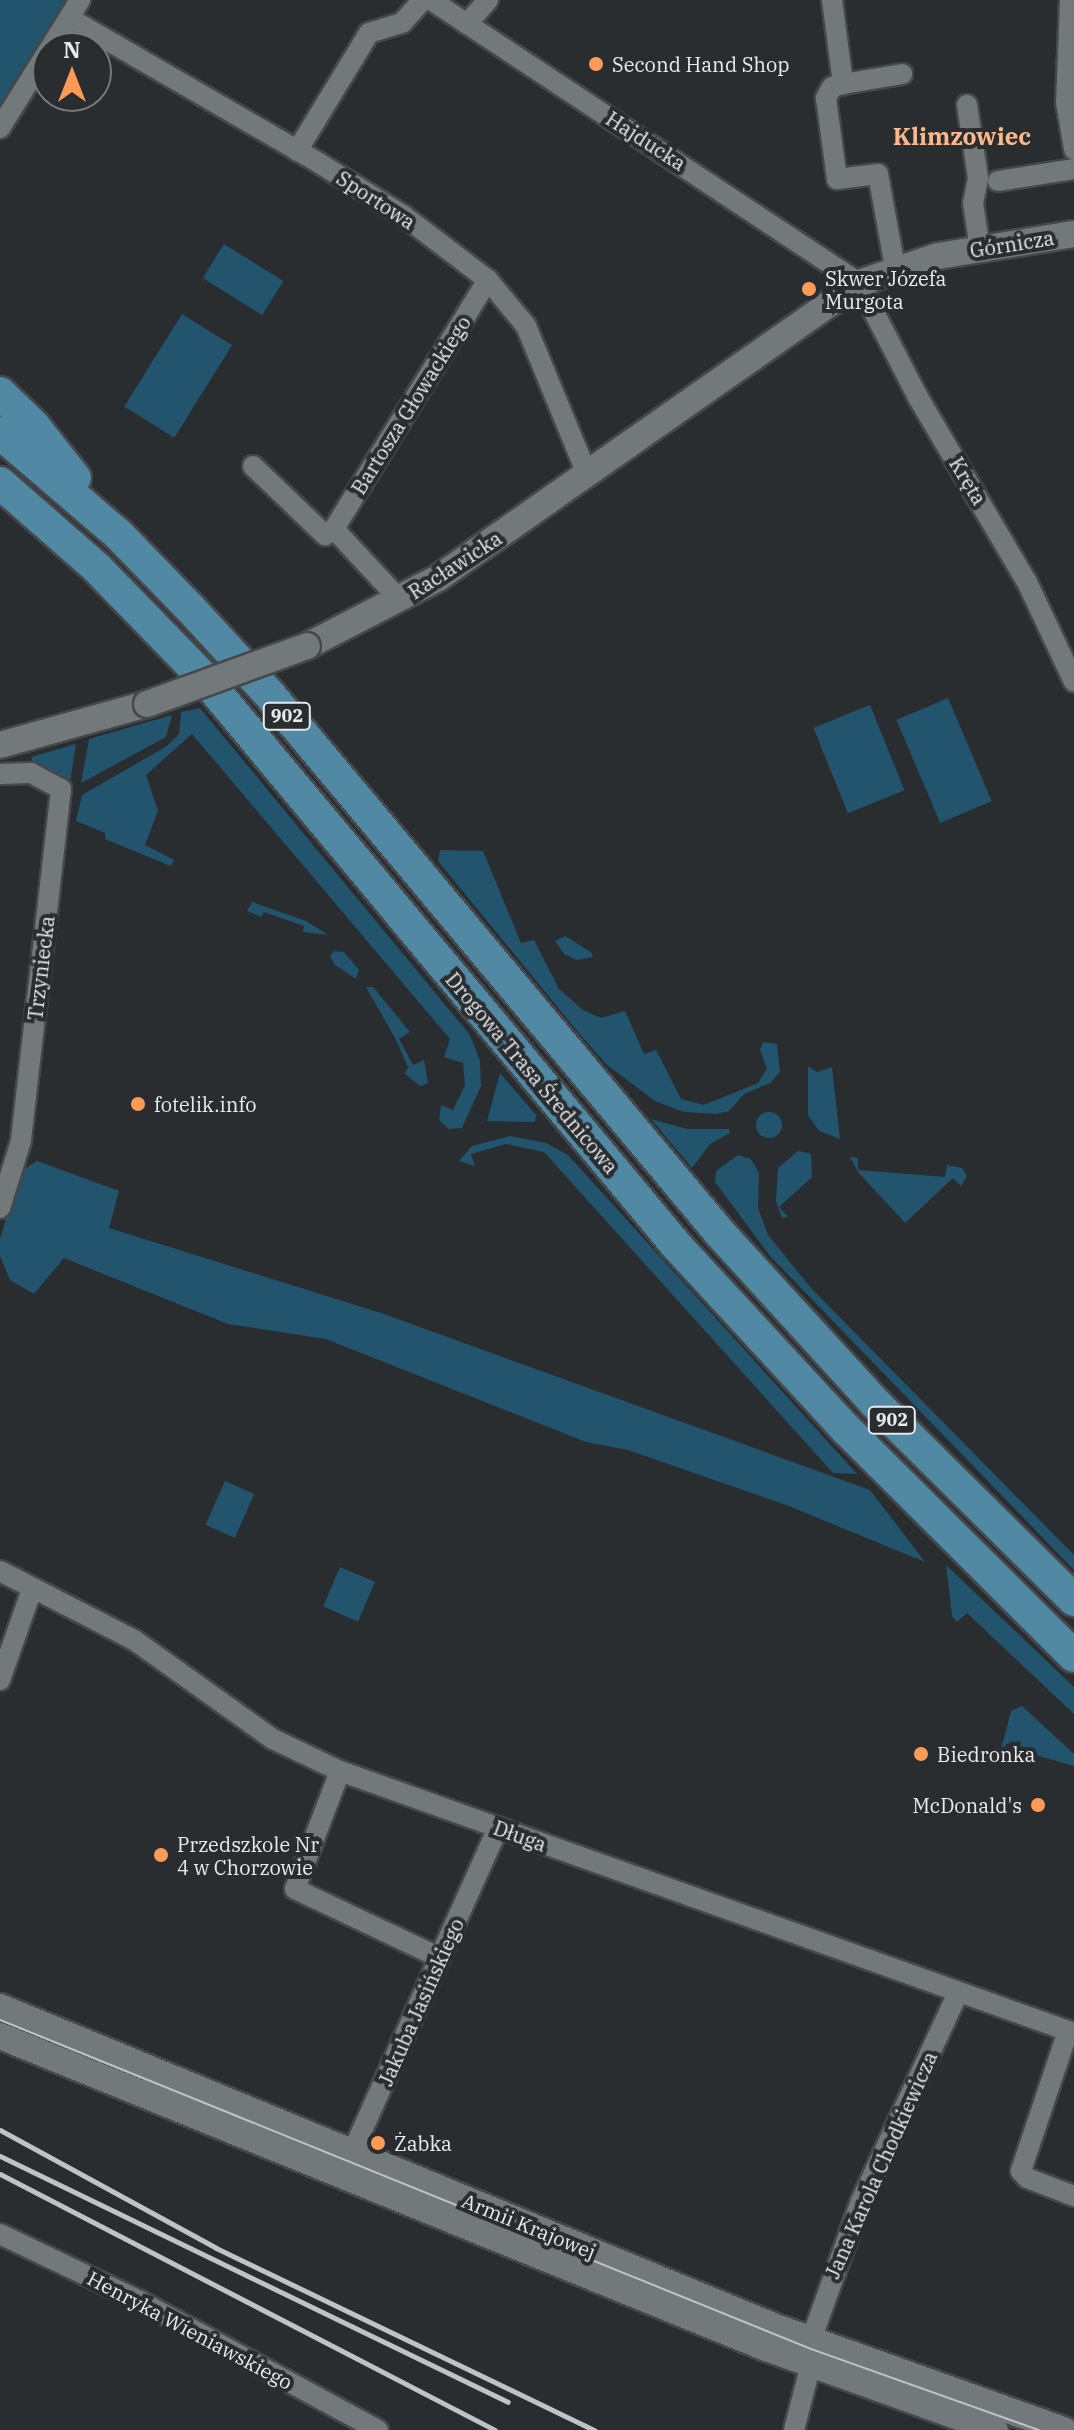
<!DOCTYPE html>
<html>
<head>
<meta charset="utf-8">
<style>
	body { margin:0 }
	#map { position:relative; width:1074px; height:2430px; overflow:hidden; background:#292d30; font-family:"IBM Plex Serif",serif }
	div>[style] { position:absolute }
	.green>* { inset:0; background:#22546e; transform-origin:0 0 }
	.round { border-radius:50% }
	.roads { filter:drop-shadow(2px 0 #45484b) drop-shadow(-2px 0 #45484b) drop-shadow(0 2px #45484b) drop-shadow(0 -2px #45484b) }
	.minor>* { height:20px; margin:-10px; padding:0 10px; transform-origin:10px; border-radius:10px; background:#73787b }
	.tertiary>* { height:26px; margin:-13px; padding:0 13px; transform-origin:13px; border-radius:13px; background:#73787b }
	.primary>* { height:32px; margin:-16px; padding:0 16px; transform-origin:16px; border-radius:16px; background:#5188a3 }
	.tram>* { height:2px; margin:-1px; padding:0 1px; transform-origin:1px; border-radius:1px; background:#c0c3c5 }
	.rail>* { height:5px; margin:-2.5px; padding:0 2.5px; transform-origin:2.5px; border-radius:2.5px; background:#c0c3c5 }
	.bridges { filter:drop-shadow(2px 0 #45484b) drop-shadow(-2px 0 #45484b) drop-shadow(0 2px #45484b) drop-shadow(0 -2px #45484b) }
	.tertiary-bridge>* { height:26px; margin:-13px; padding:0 13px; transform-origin:13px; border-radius:13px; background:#73787b }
	.dots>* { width:22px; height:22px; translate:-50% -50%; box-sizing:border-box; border:4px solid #292d30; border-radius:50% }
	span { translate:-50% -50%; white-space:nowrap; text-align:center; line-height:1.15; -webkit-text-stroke:8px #292d30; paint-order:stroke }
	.shield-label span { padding:2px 6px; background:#292d30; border:2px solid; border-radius:6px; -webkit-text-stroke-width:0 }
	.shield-label { font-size:18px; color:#e8ebed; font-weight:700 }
	.poi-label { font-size:20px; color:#e8ebed }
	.left { translate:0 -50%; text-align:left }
	.right { translate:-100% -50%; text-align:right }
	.street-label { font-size:20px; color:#e8ebed }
	.quarter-label { font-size:24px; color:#fdb88b; font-weight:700 }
	.north { position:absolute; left:32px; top:32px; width:80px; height:80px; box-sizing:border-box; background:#292d30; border:2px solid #75797c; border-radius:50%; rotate:0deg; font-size:22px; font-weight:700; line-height:32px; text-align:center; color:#e8ebed }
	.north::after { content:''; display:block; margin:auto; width:28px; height:36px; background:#fe9c57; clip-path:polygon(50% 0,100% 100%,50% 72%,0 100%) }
</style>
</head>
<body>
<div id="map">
	<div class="green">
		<i style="clip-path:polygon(0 0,66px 0,0 105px)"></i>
		<i style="left:224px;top:244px;width:70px;height:40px;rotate:32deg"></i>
		<i style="left:182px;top:314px;width:59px;height:109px;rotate:32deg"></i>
		<i style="left:948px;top:698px;width:112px;height:56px;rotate:67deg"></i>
		<i style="left:870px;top:705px;width:92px;height:61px;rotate:68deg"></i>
		<i style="clip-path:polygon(200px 708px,470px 1035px,480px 1061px,481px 1086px,462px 1128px,449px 1129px,439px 1120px,441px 1105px,453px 1110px,465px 1085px,463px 1063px,444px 1057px,450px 1039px,192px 734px,146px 775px,158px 811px,145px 845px,174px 860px,171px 866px,105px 839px,105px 833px,76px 821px,82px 795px,167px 746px,179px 734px,181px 712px)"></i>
		<i style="clip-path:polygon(172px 715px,166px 737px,81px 783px,89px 739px)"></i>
		<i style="clip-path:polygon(76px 744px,70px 782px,35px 767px,31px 757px)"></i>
		<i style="clip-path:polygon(440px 850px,483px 851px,521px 943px,534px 940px,559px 989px,583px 1010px,601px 1018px,625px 1011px,644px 1054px,656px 1050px,681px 1099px,704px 1105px,758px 1083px,767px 1069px,760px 1050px,763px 1042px,777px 1044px,780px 1072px,770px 1083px,744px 1094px,729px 1111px,716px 1114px,684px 1112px,655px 1101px,607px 1065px,583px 1038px,438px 861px)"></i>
		<i style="clip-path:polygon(252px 902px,306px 921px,328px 935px,303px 932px,304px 926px,264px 912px,261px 917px,247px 911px)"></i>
		<i style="clip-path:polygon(565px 936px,591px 952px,593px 957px,577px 960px,564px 954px,555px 941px)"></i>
		<i style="clip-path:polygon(334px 951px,344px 952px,359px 970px,356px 979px,335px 965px,330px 956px)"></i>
		<i style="clip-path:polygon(366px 987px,373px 987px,410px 1032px,399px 1039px,413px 1065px,424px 1060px,428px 1083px,420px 1086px,405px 1074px,408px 1067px,396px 1040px)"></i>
		<i style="clip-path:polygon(808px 1066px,817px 1072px,832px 1067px,840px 1139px,819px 1131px,808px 1115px)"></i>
		<i style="clip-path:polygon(500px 1073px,536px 1115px,535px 1122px,487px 1121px)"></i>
		<i class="round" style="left:756px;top:1112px;width:26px;height:26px"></i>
		<i style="clip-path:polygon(651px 1119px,687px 1129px,729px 1129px,730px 1133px,710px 1144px,692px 1168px)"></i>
		<i style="clip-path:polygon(510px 1136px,546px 1143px,568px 1155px,857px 1474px,833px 1473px,544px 1152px,506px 1144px,471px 1154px,475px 1166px,459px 1161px,472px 1146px)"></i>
		<i style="clip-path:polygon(798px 1151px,811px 1154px,812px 1177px,779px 1207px,788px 1217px,782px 1218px,776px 1201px,778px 1168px)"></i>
		<i style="clip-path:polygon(738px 1155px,751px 1159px,759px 1173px,758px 1208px,768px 1235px,811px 1288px,1074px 1555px,1074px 1570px,770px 1256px,715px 1182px,716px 1171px)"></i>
		<i style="clip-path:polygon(850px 1157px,858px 1158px,858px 1170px,945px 1177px,947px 1165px,962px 1168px,967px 1176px,961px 1186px,953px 1178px,905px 1223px,858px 1172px)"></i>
		<i style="clip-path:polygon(37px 1161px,119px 1191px,109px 1228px,384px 1314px,870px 1490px,925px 1562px,789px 1506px,628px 1450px,586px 1442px,326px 1339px,228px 1324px,64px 1258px,34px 1294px,10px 1280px,0 1256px,0 1239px,20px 1172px)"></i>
		<i style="left:225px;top:1481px;width:32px;height:48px;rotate:24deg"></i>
		<i style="clip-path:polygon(946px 1565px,1074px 1687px,1074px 1714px,967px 1613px,957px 1622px,952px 1616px)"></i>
		<i style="left:340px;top:1567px;width:38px;height:43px;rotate:23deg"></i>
		<i style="clip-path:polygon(1022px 1706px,1074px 1754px,1074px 1766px,1035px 1755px,1032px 1749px,1026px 1752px,1023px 1746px,1018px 1749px,1013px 1741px,1005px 1745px,1009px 1756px,1001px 1750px,1011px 1711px)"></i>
	</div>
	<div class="roads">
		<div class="minor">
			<i style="left:431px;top:0;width:513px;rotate:33.47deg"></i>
			<i style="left:859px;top:283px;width:131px;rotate:62.7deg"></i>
			<i style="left:919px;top:399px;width:212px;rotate:59.5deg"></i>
			<i style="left:1027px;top:582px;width:110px;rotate:64.8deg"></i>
			<i style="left:832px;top:0;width:85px;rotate:82.5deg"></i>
			<i style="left:843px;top:84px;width:60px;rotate:-9.6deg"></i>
			<i style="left:1070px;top:0;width:102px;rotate:92.2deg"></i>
			<i style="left:1066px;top:102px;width:48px;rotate:80.3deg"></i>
			<i style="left:69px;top:18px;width:289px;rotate:30.1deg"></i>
			<i style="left:319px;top:163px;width:100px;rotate:31.9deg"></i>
			<i style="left:404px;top:216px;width:106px;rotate:37.3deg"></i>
			<i style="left:488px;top:280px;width:60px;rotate:50.4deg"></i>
			<i style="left:526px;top:326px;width:160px;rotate:67.6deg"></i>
			<i style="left:467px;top:24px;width:32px;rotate:-49deg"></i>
			<i style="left:50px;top:48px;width:57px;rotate:-58deg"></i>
			<i style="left:843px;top:84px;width:11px;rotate:165deg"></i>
			<i style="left:832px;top:87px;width:13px;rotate:119deg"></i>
			<i style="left:826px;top:98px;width:82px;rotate:82.3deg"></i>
			<i style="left:837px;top:179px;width:41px;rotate:-7deg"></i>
			<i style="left:878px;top:174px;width:96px;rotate:79.7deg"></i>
			<i style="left:967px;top:105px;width:74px;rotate:81.4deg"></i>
			<i style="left:978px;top:178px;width:25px;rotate:101deg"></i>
			<i style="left:973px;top:203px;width:47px;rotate:81.3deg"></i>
			<i style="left:0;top:128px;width:91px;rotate:-58.1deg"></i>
			<i style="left:297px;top:151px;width:138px;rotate:-58.6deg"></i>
			<i style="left:369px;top:33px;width:34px;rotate:-17deg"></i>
			<i style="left:402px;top:23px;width:31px;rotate:-48deg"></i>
			<i style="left:998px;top:181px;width:77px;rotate:-9deg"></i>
			<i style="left:253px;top:466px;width:100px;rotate:43.8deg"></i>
			<i style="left:325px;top:535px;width:11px;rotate:-34deg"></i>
			<i style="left:334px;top:529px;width:293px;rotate:-58.3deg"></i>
			<i style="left:334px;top:529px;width:97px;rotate:47.1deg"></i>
			<i style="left:0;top:774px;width:31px;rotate:-2deg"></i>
			<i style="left:31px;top:773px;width:34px;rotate:28deg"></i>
			<i style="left:61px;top:789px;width:354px;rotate:96.5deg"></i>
			<i style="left:21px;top:1141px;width:70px;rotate:107.4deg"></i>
			<i style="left:0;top:1571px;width:151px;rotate:27.2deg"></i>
			<i style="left:134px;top:1640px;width:171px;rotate:35.5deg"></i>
			<i style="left:273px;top:1739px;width:74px;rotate:25.5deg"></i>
			<i style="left:340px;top:1771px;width:779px;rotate:19.64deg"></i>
			<i style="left:0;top:1680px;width:96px;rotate:-70.6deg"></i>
			<i style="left:340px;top:1771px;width:126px;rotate:110.9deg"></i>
			<i style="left:295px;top:1889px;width:161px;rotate:25.4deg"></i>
			<i style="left:1068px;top:2031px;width:148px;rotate:108.6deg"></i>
			<i style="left:1021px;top:2171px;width:9px;rotate:49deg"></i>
			<i style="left:1027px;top:2178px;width:50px;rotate:21deg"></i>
			<i style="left:347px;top:2164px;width:368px;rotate:-65.8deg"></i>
			<i style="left:0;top:2234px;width:155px;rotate:25.6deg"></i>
			<i style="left:140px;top:2301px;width:271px;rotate:28.5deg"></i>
			<i style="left:811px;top:2340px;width:148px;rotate:-70.2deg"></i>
			<i style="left:861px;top:2201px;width:230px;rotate:-65deg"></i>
			<i style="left:794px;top:2430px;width:68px;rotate:-75.6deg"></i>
		</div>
		<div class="tertiary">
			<i style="left:307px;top:646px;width:148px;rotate:-27.4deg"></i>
			<i style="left:438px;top:578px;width:514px;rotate:-35.02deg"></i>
			<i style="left:859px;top:283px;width:83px;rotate:-18.9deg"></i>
			<i style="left:938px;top:256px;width:138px;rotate:-9.2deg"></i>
			<i style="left:0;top:745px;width:153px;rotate:-15.6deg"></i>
			<i style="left:0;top:2007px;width:836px;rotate:22.42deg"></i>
			<i style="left:773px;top:2326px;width:309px;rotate:19.7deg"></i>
			<i style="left:0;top:2036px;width:827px;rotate:22.16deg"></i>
			<i style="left:766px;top:2348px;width:243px;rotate:19.7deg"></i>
		</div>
		<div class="primary">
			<i style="left:0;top:393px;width:47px;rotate:44.1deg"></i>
			<i style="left:34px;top:426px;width:66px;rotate:51.7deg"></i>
			<i style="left:0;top:433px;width:155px;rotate:40.6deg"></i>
			<i style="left:118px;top:534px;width:103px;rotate:45.8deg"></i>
			<i style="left:190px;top:608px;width:118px;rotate:47.4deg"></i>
			<i style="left:270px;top:695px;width:700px;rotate:50.1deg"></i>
			<i style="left:719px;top:1232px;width:231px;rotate:47.6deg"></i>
			<i style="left:875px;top:1403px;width:280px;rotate:44.7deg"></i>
			<i style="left:0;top:483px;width:129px;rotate:41.2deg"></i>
			<i style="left:97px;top:568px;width:155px;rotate:45.8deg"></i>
			<i style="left:205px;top:679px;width:736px;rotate:50.23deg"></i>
			<i style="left:676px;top:1245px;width:252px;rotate:47.3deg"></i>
			<i style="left:847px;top:1430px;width:320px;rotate:44.9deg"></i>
		</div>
	</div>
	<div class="tram">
		<i style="left:0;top:2020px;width:875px;rotate:22.08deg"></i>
		<i style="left:811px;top:2349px;width:242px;rotate:19.6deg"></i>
	</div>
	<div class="rail">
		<i style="left:0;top:2130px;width:246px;rotate:28.6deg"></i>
		<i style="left:216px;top:2248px;width:420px;rotate:25.7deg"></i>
		<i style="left:0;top:2156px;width:564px;rotate:25.84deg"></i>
		<i style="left:0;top:2174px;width:557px;rotate:27.35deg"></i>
	</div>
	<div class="bridges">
		<div class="tertiary-bridge">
			<i style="left:147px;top:704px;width:170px;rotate:-19.9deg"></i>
		</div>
	</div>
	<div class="dots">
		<i style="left:596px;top:64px;background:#fe9c57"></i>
		<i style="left:809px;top:289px;background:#fe9c57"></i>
		<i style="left:138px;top:1104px;background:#fe9c57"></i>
		<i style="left:921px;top:1754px;background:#fe9c57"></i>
		<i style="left:1038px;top:1805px;background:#fe9c57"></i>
		<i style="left:161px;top:1855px;background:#fe9c57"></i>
		<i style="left:378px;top:2143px;background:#fe9c57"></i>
	</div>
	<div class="shield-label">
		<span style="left:287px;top:716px">902</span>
		<span style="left:892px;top:1420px">902</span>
	</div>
	<div class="poi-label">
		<span class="left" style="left:612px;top:64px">Second Hand Shop</span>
		<span class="left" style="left:825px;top:290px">Skwer Józefa<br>Murgota</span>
		<span class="left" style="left:154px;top:1104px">fotelik.info</span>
		<span class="left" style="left:937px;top:1754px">Biedronka</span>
		<span class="right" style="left:1022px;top:1805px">McDonald's</span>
		<span class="left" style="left:177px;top:1856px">Przedszkole Nr<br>4 w Chorzowie</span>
		<span class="left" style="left:394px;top:2143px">Żabka</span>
	</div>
	<div class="street-label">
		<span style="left:646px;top:141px;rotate:33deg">Hajducka</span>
		<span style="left:376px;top:200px;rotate:33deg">Sportowa</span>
		<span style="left:1012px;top:244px;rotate:-9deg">Górnicza</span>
		<span style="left:411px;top:405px;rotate:-58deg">Bartosza Głowackiego</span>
		<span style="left:968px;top:481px;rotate:59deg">Kręta</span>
		<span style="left:455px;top:565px;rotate:-33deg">Racławicka</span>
		<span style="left:41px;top:968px;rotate:-83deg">Trzyniecka</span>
		<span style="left:532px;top:1073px;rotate:50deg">Drogowa Trasa Średnicowa</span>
		<span style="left:520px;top:1836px;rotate:20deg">Długa</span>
		<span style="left:421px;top:2002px;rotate:-66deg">Jakuba Jasińskiego</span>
		<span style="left:881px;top:2165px;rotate:-66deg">Jana Karola Chodkiewicza</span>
		<span style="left:529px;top:2226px;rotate:22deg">Armii Krajowej</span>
		<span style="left:190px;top:2330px;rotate:28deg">Henryka Wieniawskiego</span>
	</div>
	<div class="quarter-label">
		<span style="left:962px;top:137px">Klimzowiec</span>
	</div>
	<div class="north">N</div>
</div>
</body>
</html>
